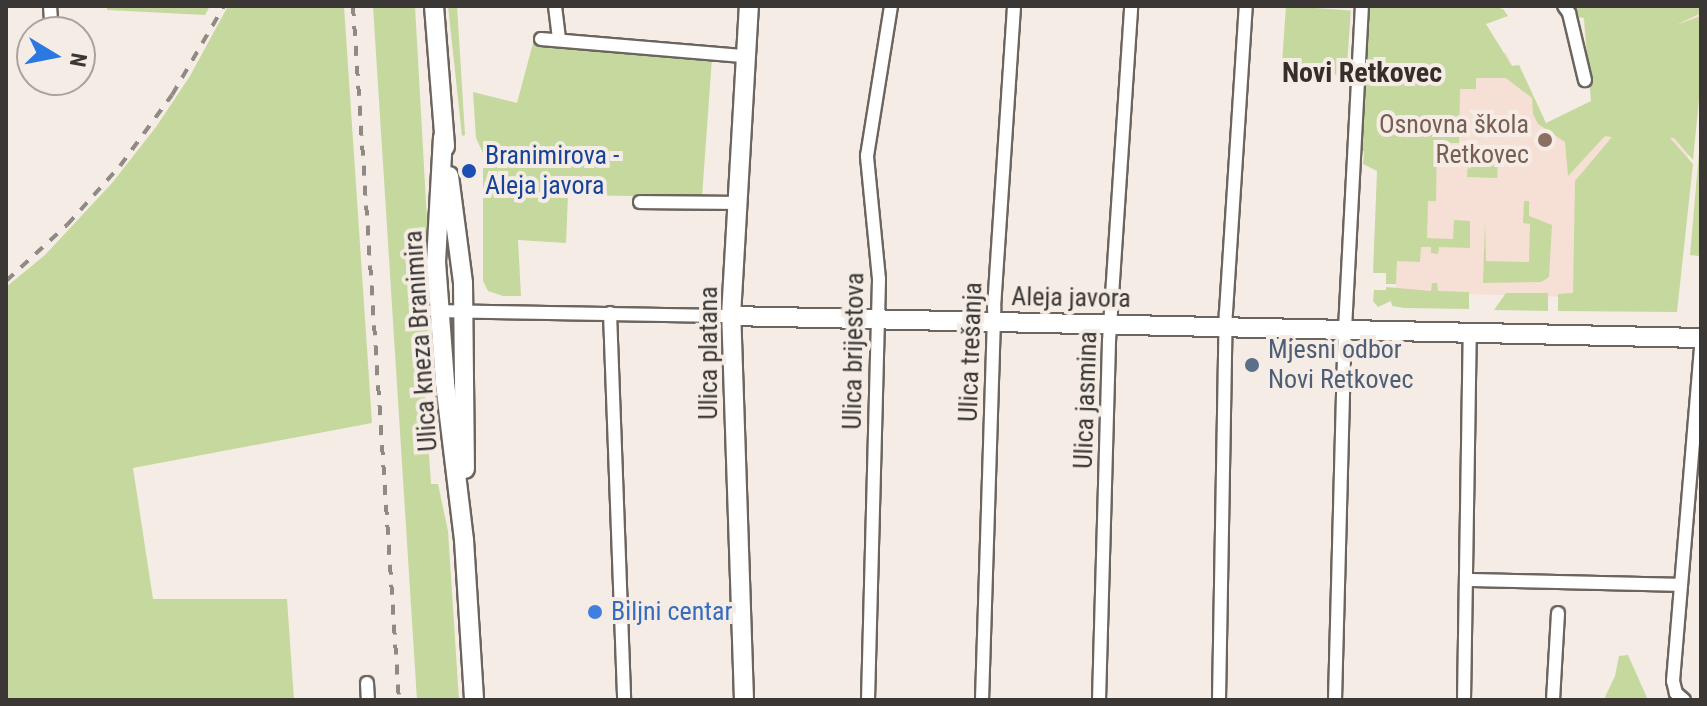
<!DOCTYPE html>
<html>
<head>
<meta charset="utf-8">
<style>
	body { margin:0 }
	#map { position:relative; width:1707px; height:706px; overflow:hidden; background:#f5ece5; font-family:"Roboto Condensed",sans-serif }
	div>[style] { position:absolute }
	.education>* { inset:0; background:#f6dfd4 }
	.green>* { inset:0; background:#c5d99e; transform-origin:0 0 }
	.roads { filter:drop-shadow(2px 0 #6c655f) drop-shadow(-2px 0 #6c655f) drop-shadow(0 2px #6c655f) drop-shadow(0 -2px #6c655f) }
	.street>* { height:12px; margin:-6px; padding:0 6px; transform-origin:6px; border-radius:6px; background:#fff }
	.secondary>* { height:18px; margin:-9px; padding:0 9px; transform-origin:9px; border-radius:9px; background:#fff }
	.rail>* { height:4px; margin-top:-2px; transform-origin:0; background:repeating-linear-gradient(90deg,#908a85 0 10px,transparent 0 20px) }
	.dots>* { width:22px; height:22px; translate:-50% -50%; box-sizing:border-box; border:4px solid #f5ece5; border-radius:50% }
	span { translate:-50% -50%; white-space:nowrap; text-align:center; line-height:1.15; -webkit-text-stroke:8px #f5ece5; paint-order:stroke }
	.education-label { font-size:26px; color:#785e54 }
	.right { translate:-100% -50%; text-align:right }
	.transit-label { font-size:26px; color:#164399 }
	.left { translate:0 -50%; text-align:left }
	.street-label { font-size:26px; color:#3a3734 }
	.service-label { font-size:26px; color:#4e5e75 }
	.shop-label { font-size:26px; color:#366cbe }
	.neighbourhood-label { font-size:28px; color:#352e29; font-weight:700 }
	.frame { position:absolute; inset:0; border:8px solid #3a3734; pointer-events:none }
	.north { position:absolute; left:16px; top:16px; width:80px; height:80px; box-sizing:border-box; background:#f5ece5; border:2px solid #aaa49e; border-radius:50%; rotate:100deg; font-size:22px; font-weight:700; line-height:32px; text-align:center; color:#3a3734 }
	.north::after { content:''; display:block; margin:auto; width:28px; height:36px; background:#2b78e3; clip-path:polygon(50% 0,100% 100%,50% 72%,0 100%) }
</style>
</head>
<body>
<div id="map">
	<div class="education">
		<i style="clip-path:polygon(1582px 6px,1701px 6px,1675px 300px,1396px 292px,1401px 107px,1506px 52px,1512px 66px,1519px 65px,1546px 123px,1592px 103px)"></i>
	</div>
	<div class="green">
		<i style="clip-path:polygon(107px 6px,210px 6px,205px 15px,107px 10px)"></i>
		<i style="clip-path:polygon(228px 6px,344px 6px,372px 423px,133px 468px,153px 599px,287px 599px,294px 700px,6px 700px,6px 287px,45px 255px,112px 183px,156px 127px,190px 76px)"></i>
		<i style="clip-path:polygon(373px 6px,415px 6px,434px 345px,422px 347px,431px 484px,438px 484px,448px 531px,459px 700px,417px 700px)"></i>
		<i style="clip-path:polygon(448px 6px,457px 6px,465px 135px,462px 136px)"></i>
		<i style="left:1286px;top:6px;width:65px;height:65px;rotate:4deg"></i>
		<i style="clip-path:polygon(1369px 6px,1492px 6px,1503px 9px,1508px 16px,1486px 24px,1512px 66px,1519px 65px,1546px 123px,1591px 101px,1584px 18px,1576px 17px,1569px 6px,1701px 6px,1701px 13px,1676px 25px,1701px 16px,1701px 79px,1693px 160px,1674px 138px,1670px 138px,1693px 164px,1677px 312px,1558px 311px,1558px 294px,1573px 293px,1575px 181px,1612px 137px,1605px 136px,1568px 176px,1565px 142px,1538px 124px,1533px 114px,1532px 98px,1506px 78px,1476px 78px,1476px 89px,1460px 89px,1459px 143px,1437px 143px,1436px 201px,1428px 201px,1427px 238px,1453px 239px,1454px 220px,1470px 221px,1470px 248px,1439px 247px,1438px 254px,1431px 253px,1431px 247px,1421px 247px,1420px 262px,1397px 261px,1396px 284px,1386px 284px,1386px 273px,1373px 273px,1377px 171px,1363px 164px,1364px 151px,1361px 151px)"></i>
		<i style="clip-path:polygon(533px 43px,712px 58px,702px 197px,568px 195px,566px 243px,518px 240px,521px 296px,503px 296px,488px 291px,483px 281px,483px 153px,476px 138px,473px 92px,517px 103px)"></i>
		<i style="clip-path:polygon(1701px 130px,1701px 239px,1699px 256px,1690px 255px)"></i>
		<i style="left:1468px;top:154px;width:30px;height:23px;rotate:2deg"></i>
		<i style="clip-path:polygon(1524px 201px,1529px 201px,1529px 216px,1552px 225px,1549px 277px,1541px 282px,1483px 283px,1485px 221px,1486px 261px,1529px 262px,1530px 224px,1523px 223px)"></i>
		<i style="clip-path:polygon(1432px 283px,1437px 283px,1438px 291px,1469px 292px,1469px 309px,1404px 308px,1392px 306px,1391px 301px,1378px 307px,1373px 301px,1374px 290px,1386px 290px,1386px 287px,1431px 291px)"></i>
		<i style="clip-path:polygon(1506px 293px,1548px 293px,1548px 311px,1494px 310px)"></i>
		<i style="clip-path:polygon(1628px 655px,1648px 700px,1607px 700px,1605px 697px,1615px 676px,1619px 656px)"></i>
	</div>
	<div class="roads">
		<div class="street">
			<i style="left:50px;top:6px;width:26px;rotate:86deg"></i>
			<i style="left:555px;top:6px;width:34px;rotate:83deg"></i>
			<i style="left:1564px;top:6px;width:9px;rotate:54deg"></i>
			<i style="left:1569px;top:13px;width:69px;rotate:76.6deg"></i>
			<i style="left:541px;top:39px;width:205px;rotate:4.8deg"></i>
			<i style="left:640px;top:202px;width:98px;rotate:0.6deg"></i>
			<i style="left:439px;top:311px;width:292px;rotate:1deg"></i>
			<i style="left:610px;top:313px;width:387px;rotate:87.9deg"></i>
			<i style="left:1467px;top:580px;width:213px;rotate:1.3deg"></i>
			<i style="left:367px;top:683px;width:17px;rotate:87deg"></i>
			<i style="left:868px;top:700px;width:421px;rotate:-88.5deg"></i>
			<i style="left:879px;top:279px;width:124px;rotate:-95.6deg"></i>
			<i style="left:867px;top:156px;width:152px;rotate:-80.9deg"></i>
			<i style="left:982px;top:700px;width:392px;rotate:-88.2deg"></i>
			<i style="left:994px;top:308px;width:303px;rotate:-86.2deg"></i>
			<i style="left:1099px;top:700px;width:359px;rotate:-88.4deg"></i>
			<i style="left:1109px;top:341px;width:336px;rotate:-86.2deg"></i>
			<i style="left:1219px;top:700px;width:388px;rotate:-89deg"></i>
			<i style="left:1226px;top:312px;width:307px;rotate:-86.3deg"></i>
			<i style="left:1335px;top:700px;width:371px;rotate:-88.5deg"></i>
			<i style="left:1345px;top:329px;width:323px;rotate:-87deg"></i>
			<i style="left:1464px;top:700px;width:368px;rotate:-89.1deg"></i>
			<i style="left:1553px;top:700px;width:87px;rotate:-86.7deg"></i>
			<i style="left:1684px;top:700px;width:11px;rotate:-139deg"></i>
			<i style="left:1676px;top:693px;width:12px;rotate:-104deg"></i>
			<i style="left:1673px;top:681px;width:337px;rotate:-85.2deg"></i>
		</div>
		<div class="secondary">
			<i style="left:434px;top:6px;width:141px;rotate:85.5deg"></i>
			<i style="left:443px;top:137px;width:125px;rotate:93.2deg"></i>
			<i style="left:436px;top:262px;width:121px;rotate:85.7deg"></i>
			<i style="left:445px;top:383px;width:158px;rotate:83.1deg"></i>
			<i style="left:464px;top:540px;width:160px;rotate:86.4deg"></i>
			<i style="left:449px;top:176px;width:108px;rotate:82.5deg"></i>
			<i style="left:463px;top:283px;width:186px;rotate:89.4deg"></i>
			<i style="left:731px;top:316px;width:970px;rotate:1.3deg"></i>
			<i style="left:744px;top:700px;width:384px;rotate:-91.9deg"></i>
			<i style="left:731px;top:316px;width:311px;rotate:-86.7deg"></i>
		</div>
	</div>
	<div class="rail">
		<i style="left:353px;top:6px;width:696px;rotate:86.21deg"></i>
		<i style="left:6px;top:281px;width:83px;rotate:-42.6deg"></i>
		<i style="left:67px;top:225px;width:79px;rotate:-48.1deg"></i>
		<i style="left:120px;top:166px;width:88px;rotate:-53.8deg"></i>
		<i style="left:172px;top:95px;width:103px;rotate:-59.7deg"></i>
	</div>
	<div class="dots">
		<i style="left:1545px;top:140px;background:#8d6e63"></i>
		<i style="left:469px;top:171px;background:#1a4fb4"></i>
		<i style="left:1252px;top:365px;background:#5c6f8a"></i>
		<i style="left:595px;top:612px;background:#3f7fe0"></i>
	</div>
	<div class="education-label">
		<span class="right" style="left:1529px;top:140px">Osnovna škola<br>Retkovec</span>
	</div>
	<div class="transit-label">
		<span class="left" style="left:485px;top:171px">Branimirova -<br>Aleja javora</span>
	</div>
	<div class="street-label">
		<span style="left:1071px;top:298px;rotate:1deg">Aleja javora</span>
		<span style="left:421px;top:341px;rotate:-94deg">Ulica kneza Branimira</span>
		<span style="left:854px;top:351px;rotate:-89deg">Ulica brijestova</span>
		<span style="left:971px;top:352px;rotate:-88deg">Ulica trešanja</span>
		<span style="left:709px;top:353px;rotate:-90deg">Ulica platana</span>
		<span style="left:1086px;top:400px;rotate:-88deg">Ulica jasmina</span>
	</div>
	<div class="service-label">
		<span class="left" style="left:1268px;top:365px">Mjesni odbor<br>Novi Retkovec</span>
	</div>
	<div class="shop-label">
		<span class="left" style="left:611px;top:612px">Biljni centar</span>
	</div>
	<div class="neighbourhood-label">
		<span style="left:1362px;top:73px">Novi Retkovec</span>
	</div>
	<div class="frame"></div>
	<div class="north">N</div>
</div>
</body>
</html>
